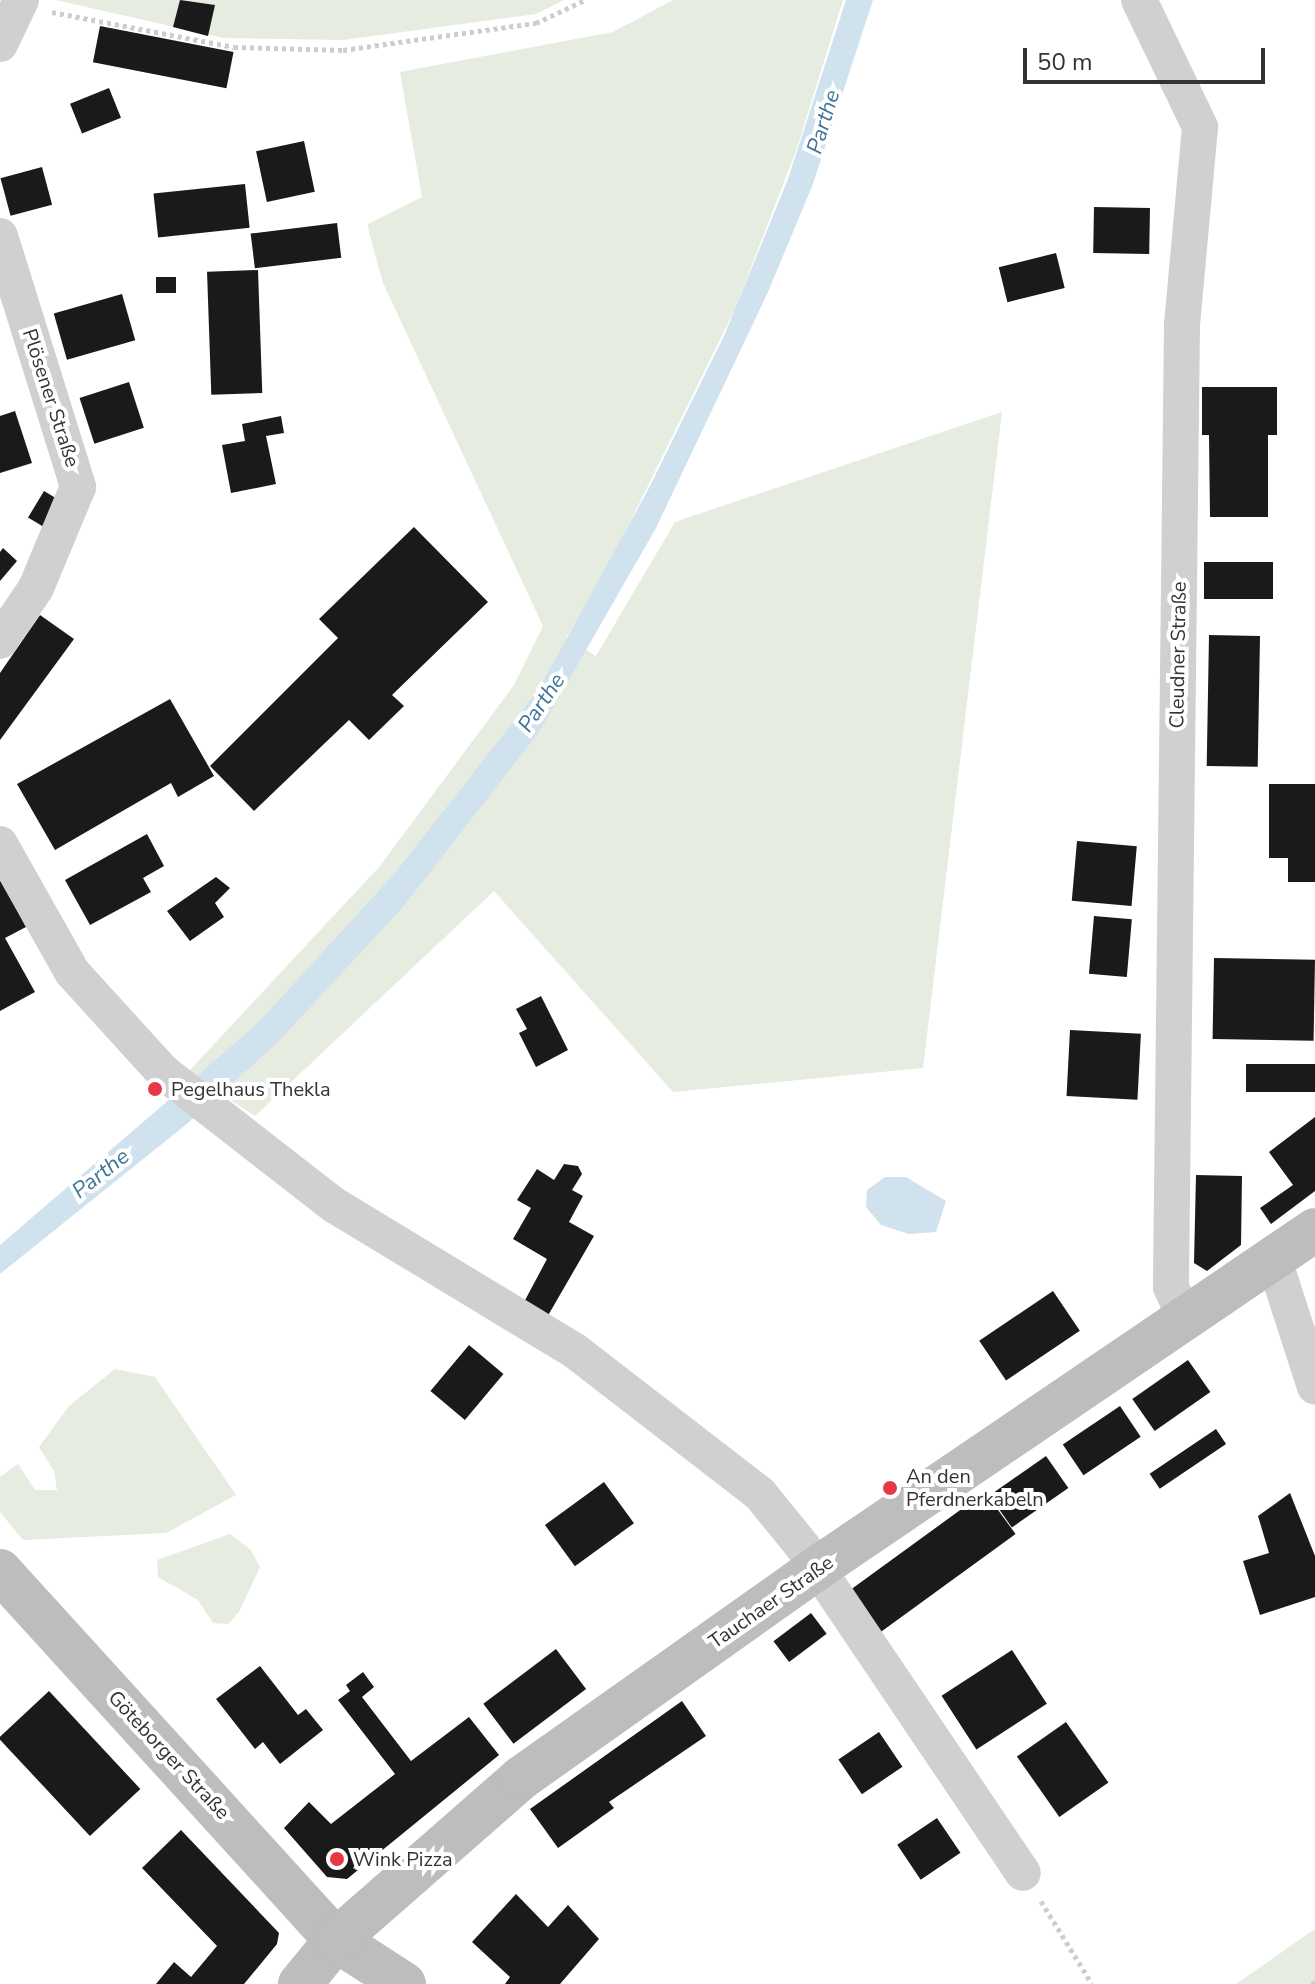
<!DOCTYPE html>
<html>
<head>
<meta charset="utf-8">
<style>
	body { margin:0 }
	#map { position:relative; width:1315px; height:1984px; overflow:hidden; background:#fff; font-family:"Nunito Sans",sans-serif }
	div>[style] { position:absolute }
	.green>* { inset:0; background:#e6ecdf }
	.water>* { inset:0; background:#cfe2ee }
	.building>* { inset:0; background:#1a1a1a; transform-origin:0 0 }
	.path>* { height:5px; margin-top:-2.5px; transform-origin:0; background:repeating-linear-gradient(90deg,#cdcdcd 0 4px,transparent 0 8px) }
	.street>* { height:36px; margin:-18px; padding:0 18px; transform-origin:18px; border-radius:18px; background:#d0d0d0 }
	.secondary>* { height:44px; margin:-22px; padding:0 22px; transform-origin:22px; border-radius:22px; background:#bdbdbd }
	.dots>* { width:22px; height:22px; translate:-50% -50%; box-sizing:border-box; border:4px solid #fff; border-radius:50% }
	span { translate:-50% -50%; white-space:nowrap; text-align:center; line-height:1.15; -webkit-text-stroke:8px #fff; paint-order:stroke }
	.street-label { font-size:20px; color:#333 }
	.poi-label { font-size:20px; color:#333 }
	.left { translate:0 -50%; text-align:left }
	.water-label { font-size:22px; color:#3f7597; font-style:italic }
	.scale { position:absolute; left:1023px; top:48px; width:242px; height:36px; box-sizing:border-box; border:4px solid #333; border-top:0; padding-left:10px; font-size:24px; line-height:28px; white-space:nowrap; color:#333; -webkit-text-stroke:6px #fff; paint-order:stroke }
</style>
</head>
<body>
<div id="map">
	<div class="green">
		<i style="clip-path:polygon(56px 0,564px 0,536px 14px,343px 40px,223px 38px)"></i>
		<i style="clip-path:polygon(673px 0,843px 0,797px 148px,735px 309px,600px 583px,566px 638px,596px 656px,675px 522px,1002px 412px,923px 1068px,673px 1092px,494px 891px,255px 1116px,188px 1072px,380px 866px,514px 685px,543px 626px,383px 283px,369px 232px,368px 224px,422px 197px,400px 72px,613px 32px)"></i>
		<i style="clip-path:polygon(115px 1369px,155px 1377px,236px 1495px,166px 1533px,23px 1540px,0 1512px,0 1477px,18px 1464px,35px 1490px,57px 1490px,54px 1471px,39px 1447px,69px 1406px)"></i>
		<i style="clip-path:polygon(230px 1534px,251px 1550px,260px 1567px,239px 1612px,228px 1624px,213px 1623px,198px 1600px,158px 1577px,157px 1560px)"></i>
		<i style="clip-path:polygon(1315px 1929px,1315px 1984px,1236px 1984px)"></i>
	</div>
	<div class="water">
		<i style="clip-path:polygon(846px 0,873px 0,813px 184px,768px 292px,656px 528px,539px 732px,402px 908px,276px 1044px,188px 1123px,0 1274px,0 1245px,256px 1025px,395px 873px,539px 689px,649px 488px,724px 336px,788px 179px)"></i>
		<i style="clip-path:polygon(885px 1177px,906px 1177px,946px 1201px,936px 1232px,909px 1234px,881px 1225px,866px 1207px,867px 1190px)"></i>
	</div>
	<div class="building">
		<i style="clip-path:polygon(180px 0,215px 5px,208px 36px,173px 27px)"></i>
		<i style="left:100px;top:26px;width:136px;height:37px;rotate:11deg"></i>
		<i style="left:109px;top:88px;width:32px;height:42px;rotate:68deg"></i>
		<i style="left:304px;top:141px;width:52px;height:49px;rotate:78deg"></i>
		<i style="left:42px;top:167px;width:39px;height:43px;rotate:75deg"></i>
		<i style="left:245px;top:184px;width:44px;height:92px;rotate:84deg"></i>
		<i style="left:1094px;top:207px;width:56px;height:46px;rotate:1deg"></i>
		<i style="left:337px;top:223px;width:35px;height:87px;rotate:83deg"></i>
		<i style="left:1056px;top:253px;width:36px;height:59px;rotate:76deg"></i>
		<i style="left:258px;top:270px;width:123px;height:51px;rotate:88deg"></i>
		<i style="left:176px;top:277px;width:16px;height:20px;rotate:90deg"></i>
		<i style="left:122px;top:294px;width:48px;height:71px;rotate:74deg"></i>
		<i style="left:129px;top:382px;width:48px;height:52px;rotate:72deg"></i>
		<i style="clip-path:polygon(1202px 387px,1277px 387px,1277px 435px,1268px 435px,1268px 517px,1210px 517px,1209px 435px,1202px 435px)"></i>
		<i style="clip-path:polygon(15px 411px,32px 463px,0 473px,0 416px)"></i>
		<i style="clip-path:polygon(281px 416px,284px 433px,266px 436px,276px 484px,231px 493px,222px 445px,245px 441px,242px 424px)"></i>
		<i style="left:44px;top:491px;width:17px;height:31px;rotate:31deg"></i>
		<i style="clip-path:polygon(414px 527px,488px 602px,392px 695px,404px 706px,369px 740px,349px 720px,254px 811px,210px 766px,338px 638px,319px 619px)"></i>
		<i style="clip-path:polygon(3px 548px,17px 561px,0 581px,0 552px)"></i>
		<i style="left:1204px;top:562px;width:69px;height:37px"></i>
		<i style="clip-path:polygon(40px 615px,74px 639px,0 740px,0 673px)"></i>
		<i style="left:1209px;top:635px;width:51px;height:131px;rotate:1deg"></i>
		<i style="clip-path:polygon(170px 699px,214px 776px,178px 797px,171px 783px,55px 850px,17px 784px)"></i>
		<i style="clip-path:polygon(1269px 784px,1315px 784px,1315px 882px,1288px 882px,1288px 858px,1269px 858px)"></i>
		<i style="clip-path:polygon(147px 834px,164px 866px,143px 878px,151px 892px,90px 925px,65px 880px)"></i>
		<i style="left:1077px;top:841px;width:60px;height:60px;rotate:5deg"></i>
		<i style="clip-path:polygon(216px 877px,230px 888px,215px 903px,224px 917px,190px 941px,167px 911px)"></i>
		<i style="clip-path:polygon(0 879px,26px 927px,5px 938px,35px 992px,0 1011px)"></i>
		<i style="left:1094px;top:916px;width:38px;height:58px;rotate:5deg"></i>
		<i style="left:1214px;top:958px;width:101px;height:81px;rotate:1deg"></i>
		<i style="clip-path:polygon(541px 996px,568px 1050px,536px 1067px,519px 1033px,527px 1029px,516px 1009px)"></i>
		<i style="left:1070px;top:1030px;width:71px;height:66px;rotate:3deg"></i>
		<i style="left:1315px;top:1064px;width:28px;height:69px;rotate:90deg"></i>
		<i style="clip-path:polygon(1315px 1117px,1315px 1191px,1271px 1224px,1260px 1208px,1293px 1185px,1269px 1152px)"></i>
		<i style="clip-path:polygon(564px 1164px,578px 1166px,582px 1174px,572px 1190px,583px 1196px,569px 1222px,594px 1236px,546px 1319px,523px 1304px,547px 1259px,513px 1239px,531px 1208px,517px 1200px,537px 1169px,554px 1180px)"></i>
		<i style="clip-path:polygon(1196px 1175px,1242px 1176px,1241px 1245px,1207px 1271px,1194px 1263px)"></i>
		<i style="left:1053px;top:1291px;width:48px;height:89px;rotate:56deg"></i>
		<i style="left:469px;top:1345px;width:45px;height:60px;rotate:40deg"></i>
		<i style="left:1188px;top:1360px;width:39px;height:68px;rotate:55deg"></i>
		<i style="left:1120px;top:1406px;width:37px;height:69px;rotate:56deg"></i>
		<i style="left:1216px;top:1429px;width:18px;height:80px;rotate:56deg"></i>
		<i style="left:1046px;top:1456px;width:39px;height:69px;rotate:55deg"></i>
		<i style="left:604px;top:1482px;width:51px;height:73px;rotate:54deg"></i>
		<i style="left:985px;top:1492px;width:52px;height:176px;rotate:54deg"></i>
		<i style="clip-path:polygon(1290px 1493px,1315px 1556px,1315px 1597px,1260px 1615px,1243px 1561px,1269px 1553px,1258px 1516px)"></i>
		<i style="left:811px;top:1613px;width:26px;height:47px;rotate:53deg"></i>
		<i style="left:556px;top:1649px;width:50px;height:91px;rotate:53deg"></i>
		<i style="left:1012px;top:1650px;width:64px;height:84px;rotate:57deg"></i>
		<i style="clip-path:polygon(260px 1666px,298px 1715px,306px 1709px,323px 1730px,280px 1764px,263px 1742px,255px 1749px,216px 1699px)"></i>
		<i style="clip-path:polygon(363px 1672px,374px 1687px,362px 1697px,411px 1761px,469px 1717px,499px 1755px,347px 1879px,327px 1877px,284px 1828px,309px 1802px,331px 1824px,395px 1774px,338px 1700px,350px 1691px,346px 1685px)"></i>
		<i style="left:49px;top:1691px;width:134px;height:69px;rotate:47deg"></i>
		<i style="clip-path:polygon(682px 1701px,706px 1736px,609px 1802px,614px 1808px,558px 1848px,530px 1809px)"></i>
		<i style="left:1066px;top:1722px;width:74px;height:60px;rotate:55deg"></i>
		<i style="left:879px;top:1732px;width:42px;height:49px;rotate:56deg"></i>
		<i style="left:937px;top:1818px;width:42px;height:48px;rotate:56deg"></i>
		<i style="clip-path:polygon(181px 1830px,279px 1933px,277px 1944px,244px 1984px,156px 1984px,174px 1962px,191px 1977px,217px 1946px,142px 1868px)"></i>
		<i style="clip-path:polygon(516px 1894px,548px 1927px,568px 1905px,599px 1939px,560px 1984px,505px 1984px,510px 1977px,472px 1942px)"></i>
	</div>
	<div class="path">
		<i style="left:52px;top:12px;width:185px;rotate:10.9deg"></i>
		<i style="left:234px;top:47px;width:109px;rotate:1.6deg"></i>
		<i style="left:343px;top:50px;width:195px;rotate:-8deg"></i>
		<i style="left:536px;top:23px;width:54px;rotate:-25.1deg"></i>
		<i style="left:1041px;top:1901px;width:97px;rotate:58.4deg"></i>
		<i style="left:1312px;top:1984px;width:4px;rotate:-34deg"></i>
	</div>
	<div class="street">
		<i style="left:1139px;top:0;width:141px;rotate:64.3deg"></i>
		<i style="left:1200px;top:127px;width:199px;rotate:95.2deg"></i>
		<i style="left:1182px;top:325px;width:962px;rotate:90.66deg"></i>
		<i style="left:1171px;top:1287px;width:37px;rotate:66deg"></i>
		<i style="left:0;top:44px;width:49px;rotate:-64.5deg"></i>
		<i style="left:0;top:236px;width:263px;rotate:72.7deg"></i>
		<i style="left:78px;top:487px;width:109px;rotate:112.6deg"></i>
		<i style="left:36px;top:588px;width:64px;rotate:124.2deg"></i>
		<i style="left:0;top:844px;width:147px;rotate:60.6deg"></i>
		<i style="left:72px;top:972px;width:135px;rotate:47.7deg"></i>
		<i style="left:163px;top:1072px;width:217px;rotate:37.9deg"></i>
		<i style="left:334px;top:1205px;width:282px;rotate:31.2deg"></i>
		<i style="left:575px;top:1351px;width:234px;rotate:37.7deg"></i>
		<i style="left:760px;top:1494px;width:68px;rotate:50.9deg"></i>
		<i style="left:803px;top:1547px;width:393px;rotate:56deg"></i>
		<i style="left:1274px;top:1260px;width:133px;rotate:72.1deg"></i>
	</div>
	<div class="secondary">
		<i style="left:0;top:1571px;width:499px;rotate:47.7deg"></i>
		<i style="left:336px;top:1940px;width:81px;rotate:32.9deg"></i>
		<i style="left:300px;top:1984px;width:57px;rotate:-50.7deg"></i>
		<i style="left:336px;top:1940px;width:246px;rotate:-41.2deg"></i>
		<i style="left:521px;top:1778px;width:362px;rotate:-35.3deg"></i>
		<i style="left:816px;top:1569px;width:603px;rotate:-34.19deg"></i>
	</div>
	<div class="dots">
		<i style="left:155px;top:1089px;background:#e63946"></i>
		<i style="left:890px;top:1488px;background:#e63946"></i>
		<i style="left:337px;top:1859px;background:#e63946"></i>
	</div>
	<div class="street-label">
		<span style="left:51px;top:398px;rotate:72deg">Plösener Straße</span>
		<span style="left:1178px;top:655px;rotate:-89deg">Cleudner Straße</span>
		<span style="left:771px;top:1602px;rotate:-35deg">Tauchaer Straße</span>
		<span style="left:169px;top:1755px;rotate:47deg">Göteborger Straße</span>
	</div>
	<div class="poi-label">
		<span class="left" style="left:171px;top:1089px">Pegelhaus Thekla</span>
		<span class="left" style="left:906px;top:1488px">An den<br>Pferdnerkabeln</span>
		<span class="left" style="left:353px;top:1859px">Wink Pizza</span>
	</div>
	<div class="water-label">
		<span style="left:824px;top:122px;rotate:-73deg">Parthe</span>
		<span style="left:542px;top:703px;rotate:-56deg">Parthe</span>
		<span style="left:101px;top:1174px;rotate:-38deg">Parthe</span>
	</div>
	<div class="scale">50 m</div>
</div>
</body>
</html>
